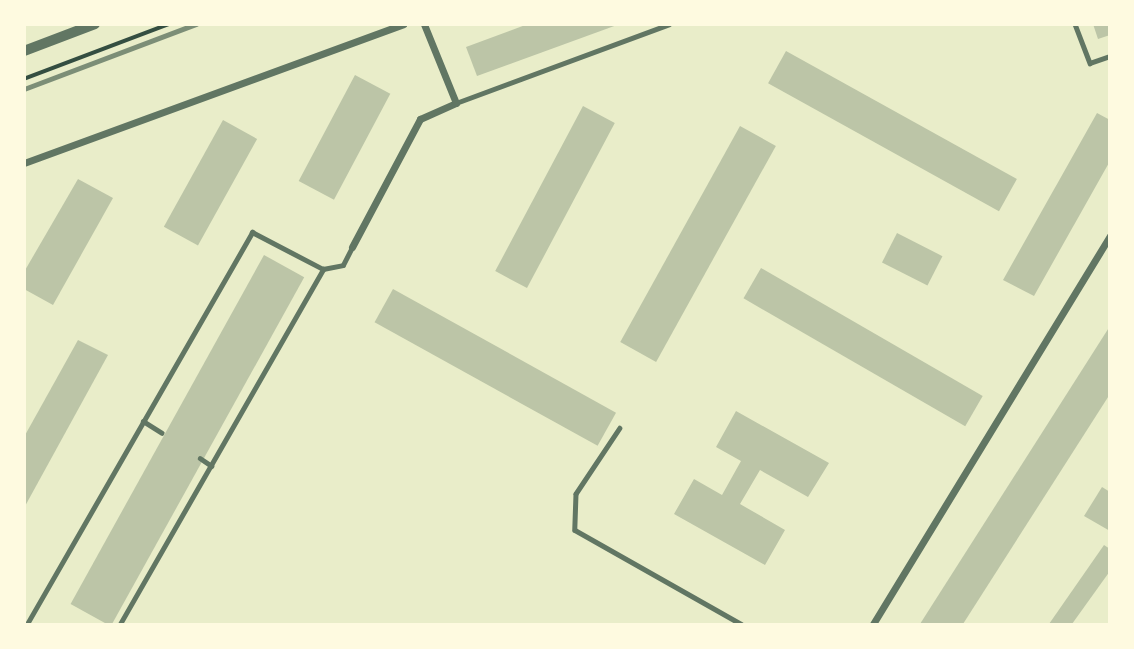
<!DOCTYPE html>
<html>
<head>
<meta charset="utf-8">
<style>
	body { margin:0 }
	#map { position:relative; width:1134px; height:649px; overflow:hidden; background:#e9edc9; font-family:"Sofia Sans Condensed",sans-serif }
	div>[style] { position:absolute }
	.building>* { inset:0; background:#bcc5a7; transform-origin:0 0 }
	.path>* { height:3.5px; margin:-1.75px; padding:0 1.75px; transform-origin:1.75px; border-radius:1.75px; background:#344e41 }
	.service>* { height:4.5px; margin:-2.25px; padding:0 2.25px; transform-origin:2.25px; border-radius:2.25px; background:#617663 }
	.minor>* { height:7px; margin:-3.5px; padding:0 3.5px; transform-origin:3.5px; border-radius:3.5px; background:#617663 }
	.tertiary>* { height:10px; margin:-5px; padding:0 5px; transform-origin:5px; border-radius:5px; background:#617663 }
	.rail>* { height:5px; margin:-2.5px; padding:0 2.5px; transform-origin:2.5px; border-radius:2.5px; background:#7c8e77 }
	span { translate:-50% -50%; white-space:nowrap; text-align:center; line-height:1.15; -webkit-text-stroke:5px #fefae0; paint-order:stroke }
	.frame { position:absolute; inset:0; border:26px solid #fefae0; pointer-events:none }
</style>
</head>
<body>
<div id="map">
	<div class="building">
		<i style="clip-path:polygon(528px 24px,617px 24px,617px 25px,477px 76px,466px 47px)"></i>
		<i style="clip-path:polygon(1093px 24px,1110px 24px,1110px 35px,1098px 39px)"></i>
		<i style="left:786px;top:51px;width:264px;height:37px;rotate:29deg"></i>
		<i style="left:355px;top:75px;width:40px;height:120px;rotate:28deg"></i>
		<i style="left:583px;top:106px;width:36px;height:187px;rotate:28deg"></i>
		<i style="clip-path:polygon(1097px 113px,1110px 120px,1110px 161px,1034px 296px,1003px 280px)"></i>
		<i style="left:223px;top:120px;width:39px;height:122px;rotate:29deg"></i>
		<i style="left:740px;top:126px;width:41px;height:247px;rotate:29deg"></i>
		<i style="clip-path:polygon(78px 179px,113px 198px,53px 305px,24px 289px,24px 272px)"></i>
		<i style="left:897px;top:233px;width:51px;height:33px;rotate:27deg"></i>
		<i style="left:264px;top:255px;width:46px;height:399px;rotate:29deg"></i>
		<i style="left:761px;top:268px;width:256px;height:35px;rotate:30deg"></i>
		<i style="left:393px;top:289px;width:255px;height:38px;rotate:29deg"></i>
		<i style="clip-path:polygon(1110px 326px,1110px 394px,963px 624px,920px 624px)"></i>
		<i style="clip-path:polygon(78px 340px,108px 355px,24px 508px,24px 437px)"></i>
		<i style="clip-path:polygon(736px 411px,829px 463px,808px 497px,760px 470px,740px 504px,785px 530px,765px 565px,674px 514px,694px 479px,722px 495px,741px 461px,716px 447px)"></i>
		<i style="clip-path:polygon(1102px 487px,1110px 492px,1110px 531px,1084px 516px)"></i>
		<i style="clip-path:polygon(1104px 545px,1110px 549px,1110px 571px,1072px 624px,1049px 624px)"></i>
	</div>
	<div class="path">
		<i style="left:24px;top:79px;width:155px;rotate:-20.8deg"></i>
	</div>
	<div class="service">
		<i style="left:1075px;top:24px;width:42px;rotate:69deg"></i>
		<i style="left:1090px;top:63px;width:21px;rotate:-19deg"></i>
		<i style="left:456px;top:103px;width:227px;rotate:-20.3deg"></i>
		<i style="left:143px;top:421px;width:22px;rotate:32deg"></i>
		<i style="left:620px;top:428px;width:79px;rotate:123.7deg"></i>
		<i style="left:576px;top:494px;width:36px;rotate:92deg"></i>
		<i style="left:575px;top:530px;width:191px;rotate:29.5deg"></i>
		<i style="left:200px;top:458px;width:14px;rotate:34deg"></i>
		<i style="left:27px;top:624px;width:452px;rotate:-60.1deg"></i>
		<i style="left:252px;top:232px;width:80px;rotate:27.5deg"></i>
		<i style="left:323px;top:269px;width:20px;rotate:-11deg"></i>
		<i style="left:343px;top:265px;width:20px;rotate:-63deg"></i>
		<i style="left:120px;top:624px;width:409px;rotate:-60.2deg"></i>
	</div>
	<div class="minor">
		<i style="left:24px;top:163px;width:404px;rotate:-20.1deg"></i>
		<i style="left:352px;top:247px;width:145px;rotate:-62deg"></i>
		<i style="left:420px;top:119px;width:39px;rotate:-24deg"></i>
		<i style="left:456px;top:103px;width:85px;rotate:-112.1deg"></i>
		<i style="left:873px;top:624px;width:456px;rotate:-58.6deg"></i>
	</div>
	<div class="tertiary">
		<i style="left:24px;top:51px;width:76px;rotate:-20.8deg"></i>
	</div>
	<div class="rail">
		<i style="left:24px;top:89px;width:184px;rotate:-20.7deg"></i>
	</div>
	<div class="frame"></div>
</div>
</body>
</html>
